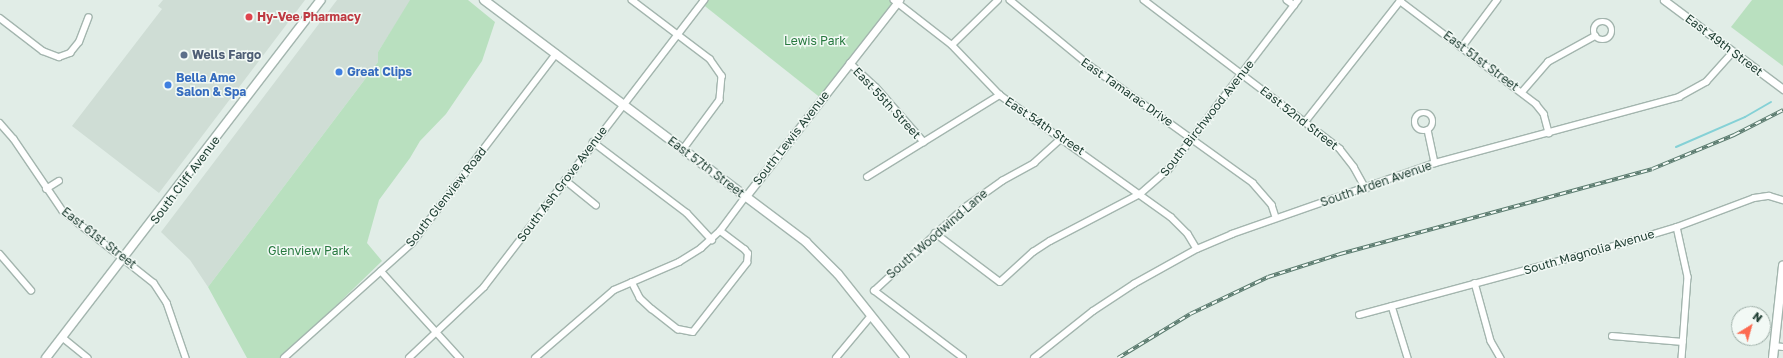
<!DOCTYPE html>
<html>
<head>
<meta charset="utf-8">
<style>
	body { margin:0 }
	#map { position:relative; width:1783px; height:358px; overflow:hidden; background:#e1ede7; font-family:"Golos Text",sans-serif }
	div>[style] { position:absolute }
	.built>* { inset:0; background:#cfddd5 }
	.green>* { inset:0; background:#b9e0bf }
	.stream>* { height:2px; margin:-1px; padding:0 1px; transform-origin:1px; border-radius:1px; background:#85d1d6 }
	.roads { filter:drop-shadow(1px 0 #a3b5ae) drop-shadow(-1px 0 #a3b5ae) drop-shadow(0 1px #a3b5ae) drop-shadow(0 -1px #a3b5ae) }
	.minor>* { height:5.5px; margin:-2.75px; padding:0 2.75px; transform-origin:2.75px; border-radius:2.75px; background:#fff }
	.minor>.ring { margin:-2.75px; padding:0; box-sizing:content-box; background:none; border:5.5px solid #fff; border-radius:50% }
	.tertiary>* { height:7px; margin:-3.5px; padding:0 3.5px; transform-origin:3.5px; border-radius:3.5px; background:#fff }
	.secondary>* { height:8px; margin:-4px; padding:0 4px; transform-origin:4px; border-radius:4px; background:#fff }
	.rail>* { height:3.5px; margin-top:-1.75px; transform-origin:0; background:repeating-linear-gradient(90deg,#f2f9f5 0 6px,#5b7b6f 0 12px); box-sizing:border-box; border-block:1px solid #5b7b6f }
	.dots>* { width:11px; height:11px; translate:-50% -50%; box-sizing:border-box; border:2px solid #f2f9f5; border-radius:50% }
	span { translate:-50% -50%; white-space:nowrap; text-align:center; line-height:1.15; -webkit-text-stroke:3px #f2f9f5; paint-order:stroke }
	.health-label { font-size:12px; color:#be3a42; font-weight:700 }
	.left { translate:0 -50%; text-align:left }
	.park-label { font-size:12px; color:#27793f }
	.street-label { font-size:12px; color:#203f34 }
	.service-label { font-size:12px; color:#4e5e75; font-weight:700 }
	.shop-label { font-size:12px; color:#366cbe; font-weight:700 }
	.north { position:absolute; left:1731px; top:306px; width:40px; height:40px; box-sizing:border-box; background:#f2f9f5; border:1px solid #9eafa8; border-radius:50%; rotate:37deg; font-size:11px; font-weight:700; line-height:16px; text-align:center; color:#203f34 }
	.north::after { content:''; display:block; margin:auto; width:14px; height:18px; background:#fc6a50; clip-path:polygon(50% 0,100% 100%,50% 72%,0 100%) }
</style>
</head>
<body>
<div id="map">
	<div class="built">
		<i style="clip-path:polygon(163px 0,305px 0,159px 193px,72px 126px,162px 9px,158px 6px)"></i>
		<i style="clip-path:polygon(337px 0,411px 0,378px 52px,378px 62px,208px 287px,190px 260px,161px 232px)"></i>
	</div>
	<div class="green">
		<i style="clip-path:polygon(410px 0,468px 0,495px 22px,482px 61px,446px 114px,420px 141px,410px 158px,379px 200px,367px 243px,382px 261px,282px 358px,247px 358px,208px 287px,378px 62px,378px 52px)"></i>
		<i style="clip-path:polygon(704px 0,894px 0,897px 2px,822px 99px,701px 3px)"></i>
		<i style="clip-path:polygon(1752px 0,1783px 0,1783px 66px,1731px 27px)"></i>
	</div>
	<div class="stream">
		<i style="left:1676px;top:147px;width:75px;rotate:-23.5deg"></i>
		<i style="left:1745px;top:117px;width:30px;rotate:-30deg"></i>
	</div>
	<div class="roads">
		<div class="minor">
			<i style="left:632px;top:0;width:98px;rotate:37.1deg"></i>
			<i style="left:710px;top:59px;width:21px;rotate:55deg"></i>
			<i style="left:722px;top:76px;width:24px;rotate:95deg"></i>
			<i style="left:720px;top:100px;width:62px;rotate:126.5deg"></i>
			<i style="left:894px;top:0;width:73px;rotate:37.8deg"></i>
			<i style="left:952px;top:45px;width:69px;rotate:46.2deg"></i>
			<i style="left:1000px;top:95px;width:210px;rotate:35.5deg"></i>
			<i style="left:1171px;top:217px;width:24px;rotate:45deg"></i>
			<i style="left:1188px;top:234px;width:17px;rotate:59deg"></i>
			<i style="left:1010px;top:0;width:102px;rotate:39.4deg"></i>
			<i style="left:1089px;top:65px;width:202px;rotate:35.7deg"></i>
			<i style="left:1253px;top:183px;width:29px;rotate:49deg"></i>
			<i style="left:1272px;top:205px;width:13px;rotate:72deg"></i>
			<i style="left:1144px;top:0;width:246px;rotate:37.2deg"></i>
			<i style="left:1340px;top:149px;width:23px;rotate:52deg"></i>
			<i style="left:1354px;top:167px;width:25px;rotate:61deg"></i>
			<i style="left:1287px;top:0;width:9px;rotate:36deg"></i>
			<i style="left:1400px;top:1px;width:171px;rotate:37.1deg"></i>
			<i style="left:1536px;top:104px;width:13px;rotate:51deg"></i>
			<i style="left:1544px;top:114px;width:20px;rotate:75deg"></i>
			<i style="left:0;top:18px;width:54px;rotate:37.5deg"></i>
			<i style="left:43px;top:51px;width:17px;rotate:21deg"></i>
			<i style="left:59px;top:57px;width:12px;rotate:-20deg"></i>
			<i style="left:70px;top:53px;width:14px;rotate:-51deg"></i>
			<i style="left:79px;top:42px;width:26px;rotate:-69deg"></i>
			<i class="ring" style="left:1594px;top:22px;width:12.5px;height:12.5px"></i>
			<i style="left:952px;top:45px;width:64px;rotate:-44.4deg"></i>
			<i style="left:1462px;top:47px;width:59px;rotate:-53.3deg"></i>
			<i style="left:850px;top:63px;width:35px;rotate:43deg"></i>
			<i style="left:876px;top:87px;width:73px;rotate:48.9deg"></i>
			<i style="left:1522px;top:92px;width:40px;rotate:-49deg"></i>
			<i style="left:1548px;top:62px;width:54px;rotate:-29deg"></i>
			<i class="ring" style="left:1415px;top:113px;width:12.5px;height:12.5px"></i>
			<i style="left:1305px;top:122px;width:155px;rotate:-51.8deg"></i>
			<i style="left:0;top:123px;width:21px;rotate:49deg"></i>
			<i style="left:14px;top:139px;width:87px;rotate:55.8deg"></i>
			<i style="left:63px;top:211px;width:116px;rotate:38.4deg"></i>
			<i style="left:154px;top:283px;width:24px;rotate:57deg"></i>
			<i style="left:167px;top:303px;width:58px;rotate:70.9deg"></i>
			<i style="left:1428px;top:130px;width:34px;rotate:78deg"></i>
			<i style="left:593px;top:142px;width:118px;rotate:37.1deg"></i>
			<i style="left:687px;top:213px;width:37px;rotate:47deg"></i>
			<i style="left:867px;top:177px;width:156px;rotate:-31.7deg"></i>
			<i style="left:565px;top:180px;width:40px;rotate:39deg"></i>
			<i style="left:46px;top:189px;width:15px;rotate:-32deg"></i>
			<i style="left:1677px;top:227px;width:51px;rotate:77.6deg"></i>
			<i style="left:1688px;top:277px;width:81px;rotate:94.2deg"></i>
			<i style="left:935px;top:233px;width:81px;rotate:37deg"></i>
			<i style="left:1000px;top:282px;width:45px;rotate:-42.3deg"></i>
			<i style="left:1033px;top:252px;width:20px;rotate:-33deg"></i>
			<i style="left:1050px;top:241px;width:102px;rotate:-27.6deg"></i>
			<i style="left:1140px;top:194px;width:37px;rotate:-41deg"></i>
			<i style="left:1168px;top:170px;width:214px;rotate:-52.6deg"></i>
			<i style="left:0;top:254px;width:48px;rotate:49.3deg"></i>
			<i style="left:381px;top:271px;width:118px;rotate:47.8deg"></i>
			<i style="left:632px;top:282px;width:18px;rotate:63deg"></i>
			<i style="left:640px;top:298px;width:16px;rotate:43deg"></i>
			<i style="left:652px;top:309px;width:33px;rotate:38deg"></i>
			<i style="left:678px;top:329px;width:15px;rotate:11deg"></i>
			<i style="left:693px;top:332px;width:88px;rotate:-52deg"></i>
			<i style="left:747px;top:263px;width:9px;rotate:-84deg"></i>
			<i style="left:748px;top:254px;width:5px;rotate:-127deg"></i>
			<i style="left:745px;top:250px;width:31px;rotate:-143deg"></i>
			<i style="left:1475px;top:283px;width:60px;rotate:74.6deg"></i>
			<i style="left:1491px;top:341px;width:20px;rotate:60deg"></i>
			<i style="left:1392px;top:306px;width:54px;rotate:72.9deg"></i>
			<i style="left:1359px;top:315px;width:261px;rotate:-15.1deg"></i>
			<i style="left:1611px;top:247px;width:69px;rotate:-16.9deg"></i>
			<i style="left:1677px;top:227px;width:82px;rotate:-20.6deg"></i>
			<i style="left:1754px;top:198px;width:15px;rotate:-8deg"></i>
			<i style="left:1769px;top:196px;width:15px;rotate:16deg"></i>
			<i style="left:1612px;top:336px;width:71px;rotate:4.8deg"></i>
			<i style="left:62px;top:337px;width:33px;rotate:39deg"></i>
			<i style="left:1774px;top:346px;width:9px;rotate:6deg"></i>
			<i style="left:284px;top:358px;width:172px;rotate:-41.9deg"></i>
			<i style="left:412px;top:243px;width:238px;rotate:-52.7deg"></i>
			<i style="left:409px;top:358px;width:103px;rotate:-43.4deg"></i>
			<i style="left:484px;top:287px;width:362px;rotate:-52.5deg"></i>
			<i style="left:535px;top:358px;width:104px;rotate:-40.7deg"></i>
			<i style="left:614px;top:290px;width:71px;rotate:-23.3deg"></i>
			<i style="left:679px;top:262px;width:26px;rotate:-32deg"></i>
			<i style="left:701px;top:248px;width:25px;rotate:-42deg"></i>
			<i style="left:720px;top:231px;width:44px;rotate:-53.4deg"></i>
			<i style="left:836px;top:358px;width:55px;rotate:-50.2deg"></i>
			<i style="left:963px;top:358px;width:111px;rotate:-143deg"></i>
			<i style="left:874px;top:291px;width:122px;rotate:-42.7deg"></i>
			<i style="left:964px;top:208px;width:47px;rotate:-35.4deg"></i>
			<i style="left:1002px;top:181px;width:37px;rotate:-29deg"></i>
			<i style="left:1034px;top:163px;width:36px;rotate:-42deg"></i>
			<i style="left:1034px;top:358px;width:75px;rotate:-38.5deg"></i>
			<i style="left:1093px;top:311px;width:49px;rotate:-33.4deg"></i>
			<i style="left:1134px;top:284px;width:72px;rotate:-29.1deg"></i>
			<i style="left:1197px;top:249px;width:38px;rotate:-23deg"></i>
			<i style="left:1232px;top:234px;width:215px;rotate:-19.3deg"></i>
			<i style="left:1435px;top:163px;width:253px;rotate:-15.1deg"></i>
			<i style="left:1679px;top:97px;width:31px;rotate:-29deg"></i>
			<i style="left:1706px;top:82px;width:40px;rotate:-48deg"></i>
		</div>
		<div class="tertiary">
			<i style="left:1664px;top:0;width:149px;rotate:36.8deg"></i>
			<i style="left:746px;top:196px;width:249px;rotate:-52deg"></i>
		</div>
		<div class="secondary">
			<i style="left:484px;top:0;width:403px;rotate:36.9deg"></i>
			<i style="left:806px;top:242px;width:45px;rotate:45deg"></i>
			<i style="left:838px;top:274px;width:107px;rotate:51.4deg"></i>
			<i style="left:46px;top:358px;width:451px;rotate:-52.5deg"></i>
			<i style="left:1773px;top:358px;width:93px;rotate:-83.8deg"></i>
		</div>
	</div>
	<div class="rail">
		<i style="left:1118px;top:358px;width:84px;rotate:-31.4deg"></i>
		<i style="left:1190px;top:314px;width:86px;rotate:-25.4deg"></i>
		<i style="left:1268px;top:277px;width:76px;rotate:-17.7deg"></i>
		<i style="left:1340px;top:254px;width:323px;rotate:-15.2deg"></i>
		<i style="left:1652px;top:169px;width:89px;rotate:-22.5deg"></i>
		<i style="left:1734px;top:135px;width:55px;rotate:-27deg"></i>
	</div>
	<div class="dots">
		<i style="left:249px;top:17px;background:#e0444e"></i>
		<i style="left:184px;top:55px;background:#5c6f8a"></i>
		<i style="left:339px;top:72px;background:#3f7fe0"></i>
		<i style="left:168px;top:85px;background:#3f7fe0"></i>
	</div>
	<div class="health-label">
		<span class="left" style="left:257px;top:17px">Hy-Vee Pharmacy</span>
	</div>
	<div class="park-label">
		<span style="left:815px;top:41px">Lewis Park</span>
		<span style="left:309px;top:251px">Glenview Park</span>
	</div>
	<div class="street-label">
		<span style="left:1724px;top:45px;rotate:37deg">East 49th Street</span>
		<span style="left:1481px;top:61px;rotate:37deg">East 51st Street</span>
		<span style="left:1127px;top:92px;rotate:35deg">East Tamarac Drive</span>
		<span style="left:887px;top:103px;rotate:47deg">East 55th Street</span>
		<span style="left:1207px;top:118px;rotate:-52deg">South Birchwood Avenue</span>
		<span style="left:1299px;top:118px;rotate:38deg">East 52nd Street</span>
		<span style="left:1045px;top:126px;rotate:34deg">East 54th Street</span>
		<span style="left:791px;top:138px;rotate:-52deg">South Lewis Avenue</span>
		<span style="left:706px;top:167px;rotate:37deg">East 57th Street</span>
		<span style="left:185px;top:180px;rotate:-53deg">South Cliff Avenue</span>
		<span style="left:562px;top:184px;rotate:-53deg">South Ash Grove Avenue</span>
		<span style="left:1376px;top:184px;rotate:-19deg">South Arden Avenue</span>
		<span style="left:446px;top:197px;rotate:-52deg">South Glenview Road</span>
		<span style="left:937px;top:234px;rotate:-41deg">South Woodwind Lane</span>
		<span style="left:99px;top:238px;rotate:38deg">East 61st Street</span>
		<span style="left:1589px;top:252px;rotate:-16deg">South Magnolia Avenue</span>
	</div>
	<div class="service-label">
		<span class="left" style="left:192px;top:55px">Wells Fargo</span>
	</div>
	<div class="shop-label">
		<span class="left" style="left:347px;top:72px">Great Clips</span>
		<span class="left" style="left:176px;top:85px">Bella Ame<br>Salon &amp; Spa</span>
	</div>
	<div class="north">N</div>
</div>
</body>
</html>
